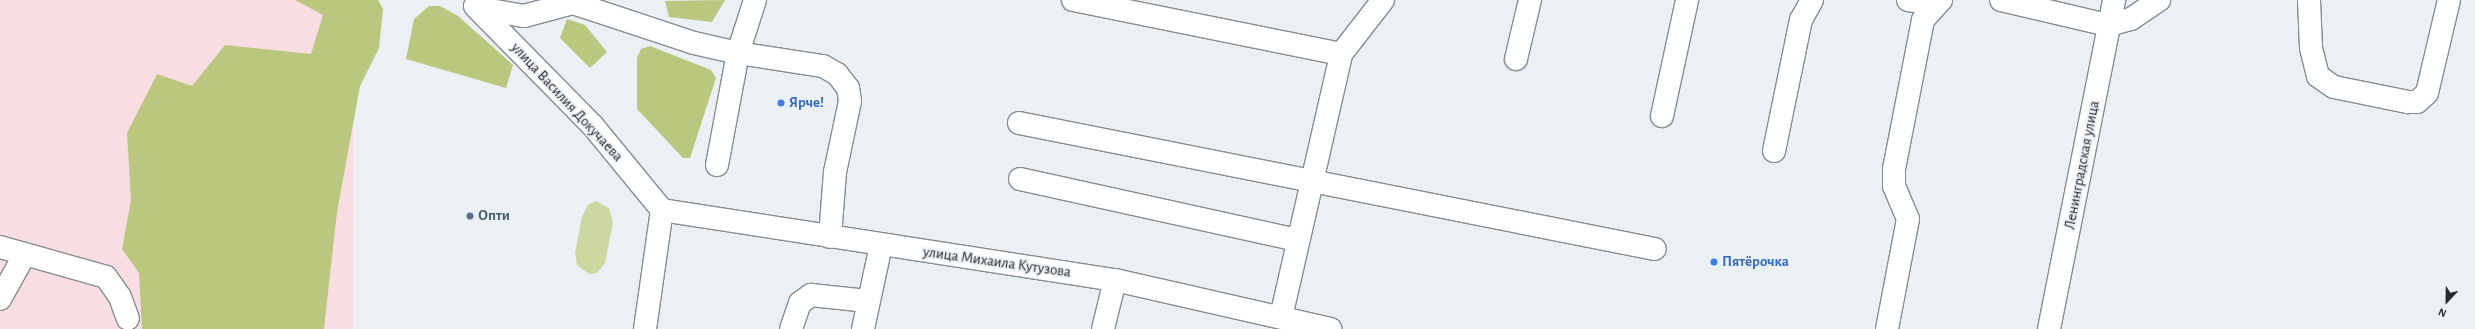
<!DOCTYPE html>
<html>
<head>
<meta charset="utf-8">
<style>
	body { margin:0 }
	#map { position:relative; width:2475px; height:329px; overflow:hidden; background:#eaf0f4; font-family:"Alegreya Sans",sans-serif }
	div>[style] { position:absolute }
	.industrial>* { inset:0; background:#f8dee3; transform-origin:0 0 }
	.green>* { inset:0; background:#cdd8a1 }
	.forest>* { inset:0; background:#bbc77e }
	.roads { filter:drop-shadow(1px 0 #878c90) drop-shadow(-1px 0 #878c90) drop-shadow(0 1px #878c90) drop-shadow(0 -1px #878c90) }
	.minor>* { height:22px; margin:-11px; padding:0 11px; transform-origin:11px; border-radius:11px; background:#fff }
	.dots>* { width:11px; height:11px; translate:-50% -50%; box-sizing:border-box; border:2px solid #eaf0f4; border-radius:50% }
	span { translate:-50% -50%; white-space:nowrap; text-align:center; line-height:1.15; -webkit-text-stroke:3.5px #eaf0f4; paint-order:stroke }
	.street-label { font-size:15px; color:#27292b }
	.shop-label { font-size:15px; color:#366cbe; font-weight:700 }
	.left { translate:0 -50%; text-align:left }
	.service-label { font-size:15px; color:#4e5e75; font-weight:700 }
	.north { position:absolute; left:2427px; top:281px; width:40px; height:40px; -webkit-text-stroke:3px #eaf0f4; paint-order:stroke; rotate:202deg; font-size:11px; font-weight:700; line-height:16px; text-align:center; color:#27292b }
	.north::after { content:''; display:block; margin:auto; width:14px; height:18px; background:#27292b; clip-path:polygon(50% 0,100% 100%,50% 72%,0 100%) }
</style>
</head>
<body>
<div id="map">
	<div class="industrial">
		<i style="left:0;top:0;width:353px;height:329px"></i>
	</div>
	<div class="green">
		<i style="clip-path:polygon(596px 201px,609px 208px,613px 223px,605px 263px,597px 273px,589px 274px,577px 265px,575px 253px,582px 217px,588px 205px)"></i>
	</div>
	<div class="forest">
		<i style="clip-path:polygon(295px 0,378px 0,383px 9px,379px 48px,360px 86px,337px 212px,324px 329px,142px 329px,139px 273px,122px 249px,131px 200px,127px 133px,157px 74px,192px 86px,225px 45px,311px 54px,323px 15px)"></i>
		<i style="clip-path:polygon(725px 0,712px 22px,669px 17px,665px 1px)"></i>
		<i style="clip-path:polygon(429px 6px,440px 6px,458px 16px,513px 65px,506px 88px,406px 59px,414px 19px)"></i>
		<i style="clip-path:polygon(567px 19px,585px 25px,607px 52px,590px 68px,560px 38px)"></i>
		<i style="clip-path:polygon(650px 46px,711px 70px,716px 78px,690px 158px,683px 158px,637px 109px,637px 58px,641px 49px)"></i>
	</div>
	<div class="roads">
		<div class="minor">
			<i style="left:1073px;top:0;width:273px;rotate:11.4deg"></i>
			<i style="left:1908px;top:0;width:27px;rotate:8deg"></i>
			<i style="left:2001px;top:0;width:110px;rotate:13.2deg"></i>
			<i style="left:2108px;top:25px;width:24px;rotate:-15deg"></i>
			<i style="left:2131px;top:19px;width:34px;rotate:-34deg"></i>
			<i style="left:2309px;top:0;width:48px;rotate:87.6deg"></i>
			<i style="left:2311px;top:48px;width:29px;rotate:76deg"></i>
			<i style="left:2318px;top:76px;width:19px;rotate:35deg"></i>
			<i style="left:2334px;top:87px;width:76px;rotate:11.5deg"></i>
			<i style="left:2408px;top:102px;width:9px"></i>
			<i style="left:2417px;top:102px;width:13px;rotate:-42deg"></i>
			<i style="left:2427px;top:93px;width:96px;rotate:-76.7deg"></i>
			<i style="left:475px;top:6px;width:168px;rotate:45.5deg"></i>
			<i style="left:593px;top:126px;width:109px;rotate:50.6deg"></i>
			<i style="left:479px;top:8px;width:46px;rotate:10.1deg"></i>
			<i style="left:524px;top:16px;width:51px;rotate:-14.9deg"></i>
			<i style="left:573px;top:3px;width:127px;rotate:18.3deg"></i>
			<i style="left:694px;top:43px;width:45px;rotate:12.8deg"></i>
			<i style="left:738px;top:53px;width:56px;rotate:-72.2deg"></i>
			<i style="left:1516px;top:59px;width:61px;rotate:-76.7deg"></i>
			<i style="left:1662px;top:116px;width:119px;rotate:-77.8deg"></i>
			<i style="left:1019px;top:123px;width:648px;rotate:11.21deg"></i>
			<i style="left:1774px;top:151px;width:134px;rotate:-78.4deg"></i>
			<i style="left:1801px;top:20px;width:23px;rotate:-61deg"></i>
			<i style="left:717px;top:165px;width:114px;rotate:-79.4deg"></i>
			<i style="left:738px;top:53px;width:86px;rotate:8.7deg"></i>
			<i style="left:823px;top:66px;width:16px;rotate:30deg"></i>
			<i style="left:837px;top:74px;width:18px;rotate:52deg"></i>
			<i style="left:848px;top:88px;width:13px;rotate:81deg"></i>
			<i style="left:850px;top:101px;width:73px;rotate:101.9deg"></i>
			<i style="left:835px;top:172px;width:65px;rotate:94.4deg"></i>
			<i style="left:1020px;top:179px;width:285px;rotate:12.4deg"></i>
			<i style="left:662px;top:210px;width:458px;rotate:8.8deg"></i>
			<i style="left:1115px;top:280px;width:221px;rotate:12.8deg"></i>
			<i style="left:0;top:247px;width:110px;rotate:15.8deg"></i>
			<i style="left:106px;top:277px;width:24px;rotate:55deg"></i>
			<i style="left:120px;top:297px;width:23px;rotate:70deg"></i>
			<i style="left:0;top:299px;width:51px;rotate:-60.9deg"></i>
			<i style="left:1281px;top:317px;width:270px;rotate:-77.1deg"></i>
			<i style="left:1341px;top:54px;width:68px;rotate:-52.1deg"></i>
			<i style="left:645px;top:329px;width:120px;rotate:-81.9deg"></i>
			<i style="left:791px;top:329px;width:28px;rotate:-71deg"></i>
			<i style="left:800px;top:303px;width:14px;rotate:-36deg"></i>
			<i style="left:811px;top:295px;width:57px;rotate:6deg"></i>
			<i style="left:863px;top:329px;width:86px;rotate:-77.9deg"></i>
			<i style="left:1103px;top:329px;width:50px;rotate:-76.2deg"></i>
			<i style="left:1887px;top:329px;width:112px;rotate:-79.2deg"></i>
			<i style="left:1908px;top:219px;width:36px;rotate:-113deg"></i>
			<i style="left:1894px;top:186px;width:17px;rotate:-90deg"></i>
			<i style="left:1894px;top:169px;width:152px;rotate:-79deg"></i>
			<i style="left:1923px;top:20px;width:27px;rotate:-48deg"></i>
			<i style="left:2049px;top:329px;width:335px;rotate:-78.8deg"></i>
		</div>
	</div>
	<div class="dots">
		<i style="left:781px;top:103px;background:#3f7fe0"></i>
		<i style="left:470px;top:216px;background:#5c6f8a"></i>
		<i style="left:1714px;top:262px;background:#3f7fe0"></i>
	</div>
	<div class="street-label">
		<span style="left:567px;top:102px;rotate:47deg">улица Василия Докучаева</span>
		<span style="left:2082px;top:165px;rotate:-79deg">Ленинградская улица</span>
		<span style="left:997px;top:262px;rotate:8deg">улица Михаила Кутузова</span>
	</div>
	<div class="shop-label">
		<span class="left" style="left:789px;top:103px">Ярче!</span>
		<span class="left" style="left:1722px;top:262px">Пятёрочка</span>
	</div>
	<div class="service-label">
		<span class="left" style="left:478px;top:216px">Опти</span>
	</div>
	<div class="north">N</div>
</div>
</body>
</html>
